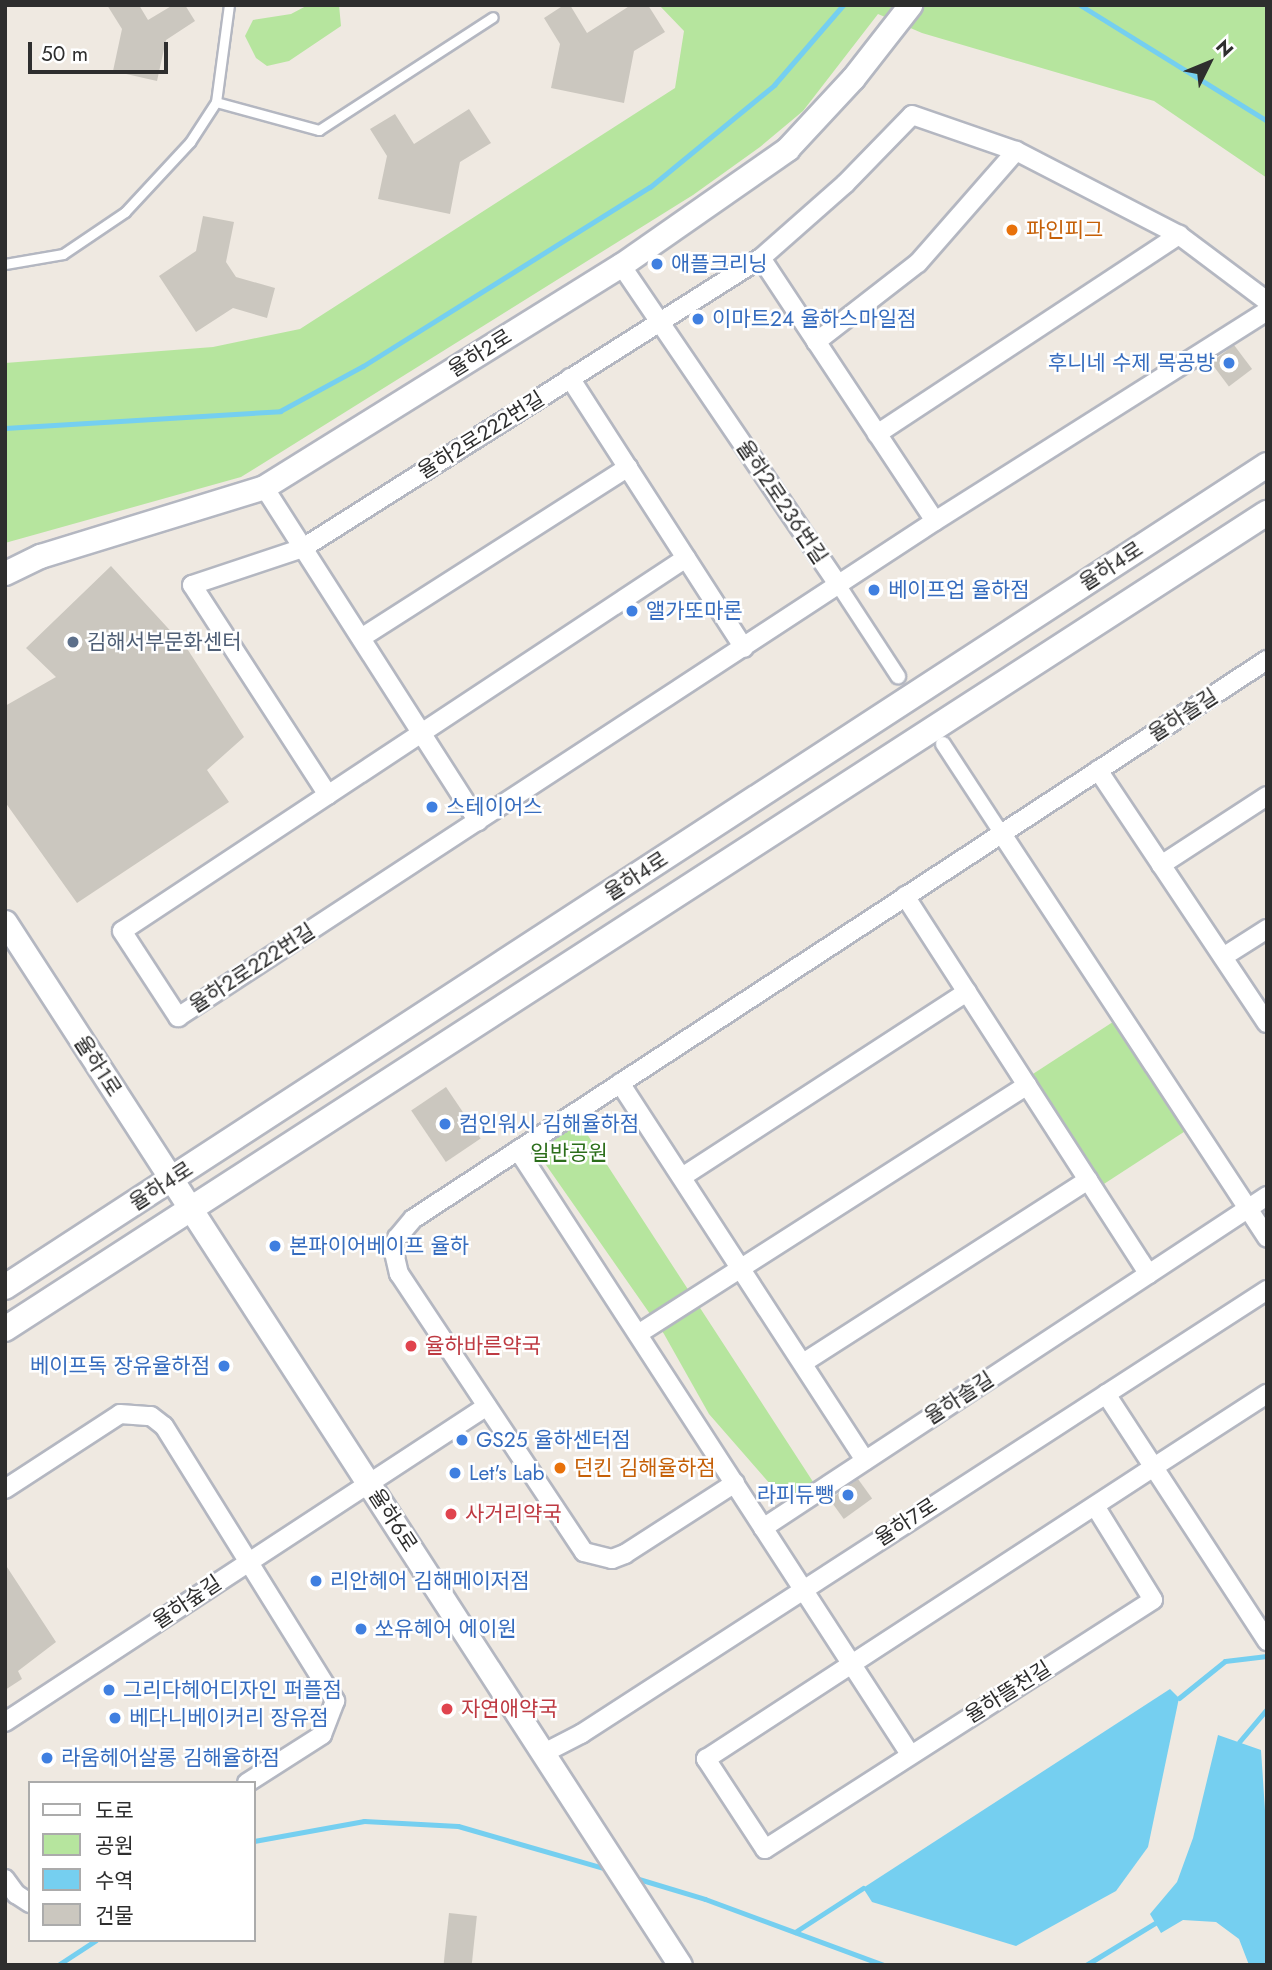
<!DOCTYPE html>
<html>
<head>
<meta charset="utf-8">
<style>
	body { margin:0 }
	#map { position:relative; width:1272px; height:1970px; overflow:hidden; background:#efe9e1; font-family:Jost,"Noto Sans KR",sans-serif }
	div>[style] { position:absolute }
	.green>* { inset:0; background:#b6e59e; transform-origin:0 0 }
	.water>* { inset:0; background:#75cff0 }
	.stream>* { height:5px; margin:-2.5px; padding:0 2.5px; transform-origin:2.5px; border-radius:2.5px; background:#75cff0 }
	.building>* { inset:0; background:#cbc7bf; transform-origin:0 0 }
	.roads { filter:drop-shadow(2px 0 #b4b7c1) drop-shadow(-2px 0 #b4b7c1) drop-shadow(0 2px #b4b7c1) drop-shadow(0 -2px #b4b7c1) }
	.service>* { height:9px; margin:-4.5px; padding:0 4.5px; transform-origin:4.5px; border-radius:4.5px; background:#fff }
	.pedestrian>* { height:14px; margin:-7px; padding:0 7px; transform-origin:7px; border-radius:7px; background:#fff }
	.minor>* { height:18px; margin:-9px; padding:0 9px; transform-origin:9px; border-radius:9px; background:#fff }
	.tertiary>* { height:23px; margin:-11.5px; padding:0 11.5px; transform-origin:11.5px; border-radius:11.5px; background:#fff }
	.secondary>* { height:24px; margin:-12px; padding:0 12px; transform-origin:12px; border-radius:12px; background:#fff }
	.dots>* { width:19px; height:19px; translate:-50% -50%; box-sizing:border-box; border:4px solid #fff; border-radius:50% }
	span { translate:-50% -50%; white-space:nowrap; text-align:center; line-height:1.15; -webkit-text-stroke:5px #fff; paint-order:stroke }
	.food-label { font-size:21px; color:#c56008 }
	.left { translate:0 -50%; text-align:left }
	.shop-label { font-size:21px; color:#366cbe }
	.right { translate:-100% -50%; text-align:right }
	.street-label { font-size:21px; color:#2e2e2e }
	.service-label { font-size:21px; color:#4e5e75 }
	.park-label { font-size:21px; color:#2c6e1b }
	.health-label { font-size:21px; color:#be3a42 }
	.frame { position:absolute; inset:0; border:7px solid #2e2e2e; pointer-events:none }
	.legend { position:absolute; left:28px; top:1781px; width:228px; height:161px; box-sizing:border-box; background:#fff; border:2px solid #ababab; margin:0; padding:9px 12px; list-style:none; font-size:21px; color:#2e2e2e }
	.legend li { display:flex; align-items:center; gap:14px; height:35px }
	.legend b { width:35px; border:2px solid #ababab }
	.north { position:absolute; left:1174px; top:28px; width:70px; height:70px; -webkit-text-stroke:5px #fff; paint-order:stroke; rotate:47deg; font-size:19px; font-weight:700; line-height:28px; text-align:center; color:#2e2e2e }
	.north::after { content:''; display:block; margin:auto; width:24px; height:32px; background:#2e2e2e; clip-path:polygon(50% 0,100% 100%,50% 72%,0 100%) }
	.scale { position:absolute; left:28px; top:42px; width:140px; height:32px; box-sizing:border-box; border:4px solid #2e2e2e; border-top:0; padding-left:9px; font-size:21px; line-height:24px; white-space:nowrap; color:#2e2e2e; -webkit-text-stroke:5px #fff; paint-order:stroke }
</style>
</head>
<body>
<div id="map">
	<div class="green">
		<i style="clip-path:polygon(308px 5px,339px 5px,341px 26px,289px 61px,267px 66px,256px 58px,245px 36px,253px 20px,291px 14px)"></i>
		<i style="clip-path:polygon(659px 5px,1267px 5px,1267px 178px,1154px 101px,922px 33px,878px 14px,803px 111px,760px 147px,693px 195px,241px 477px,5px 543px,5px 363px,213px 347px,300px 329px,675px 88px,684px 31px)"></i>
		<i style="left:1119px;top:1018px;width:131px;height:110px;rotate:57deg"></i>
		<i style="clip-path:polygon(574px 1114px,819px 1491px,792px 1509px,709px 1414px,664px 1334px,530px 1142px)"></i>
	</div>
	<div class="water">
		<i style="clip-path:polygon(1170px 1689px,1179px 1698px,1148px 1847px,1116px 1891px,1016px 1946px,872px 1902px,863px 1888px)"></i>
		<i style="clip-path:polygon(1218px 1735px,1261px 1750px,1267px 1840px,1267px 1965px,1249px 1965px,1239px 1939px,1216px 1922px,1183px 1920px,1161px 1933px,1150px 1914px,1177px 1882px,1193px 1838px)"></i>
	</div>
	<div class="stream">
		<i style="left:1080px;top:5px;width:220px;rotate:31.8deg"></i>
		<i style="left:5px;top:428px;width:276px;rotate:-3.5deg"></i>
		<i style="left:280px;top:411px;width:94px;rotate:-28.5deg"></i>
		<i style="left:363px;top:366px;width:338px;rotate:-32deg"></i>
		<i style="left:650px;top:187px;width:161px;rotate:-39.4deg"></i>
		<i style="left:774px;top:85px;width:106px;rotate:-49.2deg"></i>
		<i style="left:1179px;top:1698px;width:59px;rotate:-38.8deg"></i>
		<i style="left:1225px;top:1661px;width:42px;rotate:-6.8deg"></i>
		<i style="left:1239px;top:1742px;width:43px;rotate:-49.7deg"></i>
		<i style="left:254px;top:1841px;width:112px;rotate:-10.3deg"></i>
		<i style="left:364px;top:1821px;width:94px;rotate:3deg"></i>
		<i style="left:458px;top:1826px;width:158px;rotate:16.1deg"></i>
		<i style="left:632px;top:1877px;width:76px;rotate:16.8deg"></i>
		<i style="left:705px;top:1899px;width:190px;rotate:20.3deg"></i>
		<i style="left:795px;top:1932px;width:81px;rotate:-32.9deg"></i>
		<i style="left:58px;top:1965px;width:45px;rotate:-33.3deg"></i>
		<i style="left:1086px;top:1965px;width:81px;rotate:-31.3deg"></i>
	</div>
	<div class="building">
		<i style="clip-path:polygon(107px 5px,139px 5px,148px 20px,173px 5px,185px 5px,195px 21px,166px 40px,157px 81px,113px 71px,122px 29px)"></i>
		<i style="clip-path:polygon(564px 5px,570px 5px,587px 33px,631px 5px,648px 5px,665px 32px,634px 51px,624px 103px,551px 88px,560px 44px,544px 18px)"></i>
		<i style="clip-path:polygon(469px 109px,491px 143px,460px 162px,450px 214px,378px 199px,387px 156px,370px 129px,395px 114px,414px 144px)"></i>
		<i style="clip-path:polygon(203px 216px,234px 222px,226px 262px,236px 277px,275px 288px,267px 318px,233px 308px,196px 332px,159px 276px,196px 251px)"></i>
		<i style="left:1234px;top:345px;width:30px;height:29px;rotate:53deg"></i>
		<i style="clip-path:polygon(111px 566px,188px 650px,244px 737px,207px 770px,229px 802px,77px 903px,5px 802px,5px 706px,56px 677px,26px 648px)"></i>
		<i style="left:446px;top:1087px;width:62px;height:42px;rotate:56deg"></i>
		<i style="left:858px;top:1479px;width:24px;height:35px;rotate:54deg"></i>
		<i style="clip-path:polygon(5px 1564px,56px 1642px,18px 1671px,22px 1679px,5px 1690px)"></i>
		<i style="left:449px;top:1913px;width:28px;height:52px;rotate:6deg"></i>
	</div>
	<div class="roads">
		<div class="service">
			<i style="left:216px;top:102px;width:107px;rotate:15.2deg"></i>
			<i style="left:319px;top:130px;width:207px;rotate:-33deg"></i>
			<i style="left:5px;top:264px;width:59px;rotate:-9.8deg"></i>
			<i style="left:63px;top:254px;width:75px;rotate:-34.1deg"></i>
			<i style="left:125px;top:212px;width:96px;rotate:-47.1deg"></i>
			<i style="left:190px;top:142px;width:48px;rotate:-57deg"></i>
			<i style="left:216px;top:102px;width:98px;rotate:-82.4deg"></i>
		</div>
		<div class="pedestrian">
			<i style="left:839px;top:586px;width:108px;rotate:56.8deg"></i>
			<i style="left:943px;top:744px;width:108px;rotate:56.8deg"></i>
		</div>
		<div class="minor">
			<i style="left:761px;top:258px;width:315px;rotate:56.5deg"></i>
			<i style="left:621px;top:265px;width:388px;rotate:55.8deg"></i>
			<i style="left:816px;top:342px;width:129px;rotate:-37.8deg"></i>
			<i style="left:918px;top:263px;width:149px;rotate:-48.8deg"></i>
			<i style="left:570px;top:378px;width:321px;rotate:57.2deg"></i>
			<i style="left:877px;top:434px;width:362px;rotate:-33.4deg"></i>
			<i style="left:264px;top:487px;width:397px;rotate:57.4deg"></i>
			<i style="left:686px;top:558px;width:676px;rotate:146.52deg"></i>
			<i style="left:122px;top:931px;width:103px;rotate:56.9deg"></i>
			<i style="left:178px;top:1017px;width:905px;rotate:-33.23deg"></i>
			<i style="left:935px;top:521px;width:393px;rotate:-32.3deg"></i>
			<i style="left:361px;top:638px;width:317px;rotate:-32.6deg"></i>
			<i style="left:1098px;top:770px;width:304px;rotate:56.3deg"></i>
			<i style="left:328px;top:795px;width:250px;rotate:-122.9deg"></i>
			<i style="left:192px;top:585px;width:117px;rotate:-18.4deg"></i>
			<i style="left:303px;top:548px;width:542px;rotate:-32.34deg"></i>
			<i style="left:761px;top:258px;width:112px;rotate:-41.4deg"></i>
			<i style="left:845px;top:184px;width:96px;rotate:-45.8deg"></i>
			<i style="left:912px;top:115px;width:110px;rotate:19.1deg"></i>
			<i style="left:1016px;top:151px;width:183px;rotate:27.3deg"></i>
			<i style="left:1179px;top:235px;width:110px;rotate:36.9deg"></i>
			<i style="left:1002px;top:834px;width:483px;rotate:56.7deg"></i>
			<i style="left:1161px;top:865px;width:126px;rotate:-33.1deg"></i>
			<i style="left:905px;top:896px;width:450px;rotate:57.2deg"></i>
			<i style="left:1223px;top:957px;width:52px;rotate:-32.5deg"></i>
			<i style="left:620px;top:1083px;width:450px;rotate:57deg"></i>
			<i style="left:518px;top:1150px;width:720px;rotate:57.02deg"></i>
			<i style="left:682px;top:1177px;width:340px;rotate:-33deg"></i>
			<i style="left:638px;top:1334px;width:462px;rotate:-32.6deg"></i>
			<i style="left:803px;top:1363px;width:339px;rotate:-32.7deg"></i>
			<i style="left:1106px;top:1394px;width:295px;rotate:56.9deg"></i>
			<i style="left:735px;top:1483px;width:131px;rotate:147.2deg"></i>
			<i style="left:625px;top:1554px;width:14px;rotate:159deg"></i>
			<i style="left:612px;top:1559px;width:29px;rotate:-166deg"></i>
			<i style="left:584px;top:1552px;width:334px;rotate:-123.6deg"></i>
			<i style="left:399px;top:1274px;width:26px;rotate:-103deg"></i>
			<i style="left:393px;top:1249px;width:12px;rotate:-70deg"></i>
			<i style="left:397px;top:1238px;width:25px;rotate:-50deg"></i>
			<i style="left:413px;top:1219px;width:1021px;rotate:-33.21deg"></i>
			<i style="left:5px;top:1489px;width:137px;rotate:-33.1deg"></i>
			<i style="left:120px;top:1414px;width:31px;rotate:4deg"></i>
			<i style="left:151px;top:1416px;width:16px;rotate:38deg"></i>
			<i style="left:164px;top:1426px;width:324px;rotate:58.1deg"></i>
			<i style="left:335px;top:1701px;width:36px;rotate:111deg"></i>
			<i style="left:322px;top:1735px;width:89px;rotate:147.4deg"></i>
			<i style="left:1095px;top:1506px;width:110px;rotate:58.3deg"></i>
			<i style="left:1153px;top:1600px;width:461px;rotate:147.3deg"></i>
			<i style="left:765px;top:1849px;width:108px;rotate:-123.2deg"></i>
			<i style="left:706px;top:1759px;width:535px;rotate:-33.1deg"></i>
			<i style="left:1154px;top:1467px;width:135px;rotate:-32.9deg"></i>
			<i style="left:763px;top:1528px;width:604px;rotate:-33.37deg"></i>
			<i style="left:5px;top:1722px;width:576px;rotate:-33.25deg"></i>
			<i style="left:544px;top:1753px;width:42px;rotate:-27.2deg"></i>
			<i style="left:581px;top:1734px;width:817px;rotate:-32.91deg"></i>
			<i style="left:5px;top:1879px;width:19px;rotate:54deg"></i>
			<i style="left:16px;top:1894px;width:17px;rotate:33deg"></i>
		</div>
		<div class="tertiary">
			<i style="left:5px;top:573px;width:39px;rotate:-26deg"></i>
			<i style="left:40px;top:556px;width:234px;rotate:-17.1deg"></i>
			<i style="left:264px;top:487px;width:420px;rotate:-31.9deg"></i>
			<i style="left:621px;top:265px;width:203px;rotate:-34.9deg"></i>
			<i style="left:787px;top:149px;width:97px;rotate:-47.1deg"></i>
			<i style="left:853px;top:78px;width:93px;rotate:-52deg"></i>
			<i style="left:5px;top:922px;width:1242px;rotate:57.09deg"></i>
		</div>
		<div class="secondary">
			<i style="left:5px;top:1287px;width:1506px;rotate:-33.08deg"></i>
			<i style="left:5px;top:1329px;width:1503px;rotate:-32.89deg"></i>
		</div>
	</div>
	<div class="dots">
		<i style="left:1012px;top:230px;background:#e8710a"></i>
		<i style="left:657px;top:264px;background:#3f7fe0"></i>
		<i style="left:698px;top:319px;background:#3f7fe0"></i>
		<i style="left:1229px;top:363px;background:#3f7fe0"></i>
		<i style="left:874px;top:590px;background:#3f7fe0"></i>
		<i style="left:632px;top:611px;background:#3f7fe0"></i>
		<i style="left:73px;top:642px;background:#5c6f8a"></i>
		<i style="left:432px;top:807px;background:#3f7fe0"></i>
		<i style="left:445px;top:1124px;background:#3f7fe0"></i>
		<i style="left:275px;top:1246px;background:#3f7fe0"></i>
		<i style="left:411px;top:1346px;background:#e0444e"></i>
		<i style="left:224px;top:1366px;background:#3f7fe0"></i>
		<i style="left:462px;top:1440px;background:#3f7fe0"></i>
		<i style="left:560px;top:1468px;background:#e8710a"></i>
		<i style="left:455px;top:1473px;background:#3f7fe0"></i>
		<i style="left:848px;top:1495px;background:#3f7fe0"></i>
		<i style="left:451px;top:1514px;background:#e0444e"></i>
		<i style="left:316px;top:1581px;background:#3f7fe0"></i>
		<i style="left:361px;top:1629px;background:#3f7fe0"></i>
		<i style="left:109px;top:1690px;background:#3f7fe0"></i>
		<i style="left:447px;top:1709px;background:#e0444e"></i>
		<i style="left:115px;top:1718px;background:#3f7fe0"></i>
		<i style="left:47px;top:1758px;background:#3f7fe0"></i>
	</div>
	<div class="food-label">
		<span class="left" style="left:1026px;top:230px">파인피그</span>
		<span class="left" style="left:574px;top:1468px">던킨 김해율하점</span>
	</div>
	<div class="shop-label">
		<span class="left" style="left:671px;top:264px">애플크리닝</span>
		<span class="left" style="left:712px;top:319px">이마트24 율하스마일점</span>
		<span class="right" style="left:1215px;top:363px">후니네 수제 목공방</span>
		<span class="left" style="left:888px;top:590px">베이프업 율하점</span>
		<span class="left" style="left:646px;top:611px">앨가또마론</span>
		<span class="left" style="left:446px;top:807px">스테이어스</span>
		<span class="left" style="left:459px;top:1124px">컴인워시 김해율하점</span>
		<span class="left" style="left:289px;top:1246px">본파이어베이프 율하</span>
		<span class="right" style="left:210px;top:1366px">베이프독 장유율하점</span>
		<span class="left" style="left:476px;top:1440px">GS25 율하센터점</span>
		<span class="left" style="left:469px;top:1473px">Let's Lab</span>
		<span class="right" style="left:834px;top:1495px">라피듀뺑</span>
		<span class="left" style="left:330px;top:1581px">리안헤어 김해메이저점</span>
		<span class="left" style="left:375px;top:1629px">쏘유헤어 에이원</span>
		<span class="left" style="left:123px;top:1690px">그리다헤어디자인 퍼플점</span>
		<span class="left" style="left:129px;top:1718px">베다니베이커리 장유점</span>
		<span class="left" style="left:61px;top:1758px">라움헤어살롱 김해율하점</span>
	</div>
	<div class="street-label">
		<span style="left:480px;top:353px;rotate:-32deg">율하2로</span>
		<span style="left:481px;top:435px;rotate:-32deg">율하2로222번길</span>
		<span style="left:782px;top:502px;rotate:56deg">율하2로236번길</span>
		<span style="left:1111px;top:566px;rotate:-33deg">율하4로</span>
		<span style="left:1183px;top:715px;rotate:-33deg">율하솔길</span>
		<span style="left:636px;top:876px;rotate:-33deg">율하4로</span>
		<span style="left:252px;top:968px;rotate:-33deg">율하2로222번길</span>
		<span style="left:98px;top:1066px;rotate:57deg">율하1로</span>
		<span style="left:161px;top:1186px;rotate:-33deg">율하4로</span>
		<span style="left:959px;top:1398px;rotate:-33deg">율하솔길</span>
		<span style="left:393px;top:1520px;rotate:57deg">율하6로</span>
		<span style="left:906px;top:1522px;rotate:-33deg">율하7로</span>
		<span style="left:187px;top:1602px;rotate:-34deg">율하숲길</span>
		<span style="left:1008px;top:1692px;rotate:-32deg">율하뜰천길</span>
	</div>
	<div class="service-label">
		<span class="left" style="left:87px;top:642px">김해서부문화센터</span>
	</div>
	<div class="park-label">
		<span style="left:569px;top:1153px">일반공원</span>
	</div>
	<div class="health-label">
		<span class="left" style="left:425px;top:1346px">율하바른약국</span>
		<span class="left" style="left:465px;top:1514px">사거리약국</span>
		<span class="left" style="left:461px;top:1709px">자연애약국</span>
	</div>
	<div class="frame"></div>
	<ul class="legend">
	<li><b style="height:9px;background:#fff"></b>도로</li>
	<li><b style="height:19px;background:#b6e59e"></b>공원</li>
	<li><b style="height:19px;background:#75cff0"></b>수역</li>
	<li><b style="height:19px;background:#cbc7bf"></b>건물</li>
	</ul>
	<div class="north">N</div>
	<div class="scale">50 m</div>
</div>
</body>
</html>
